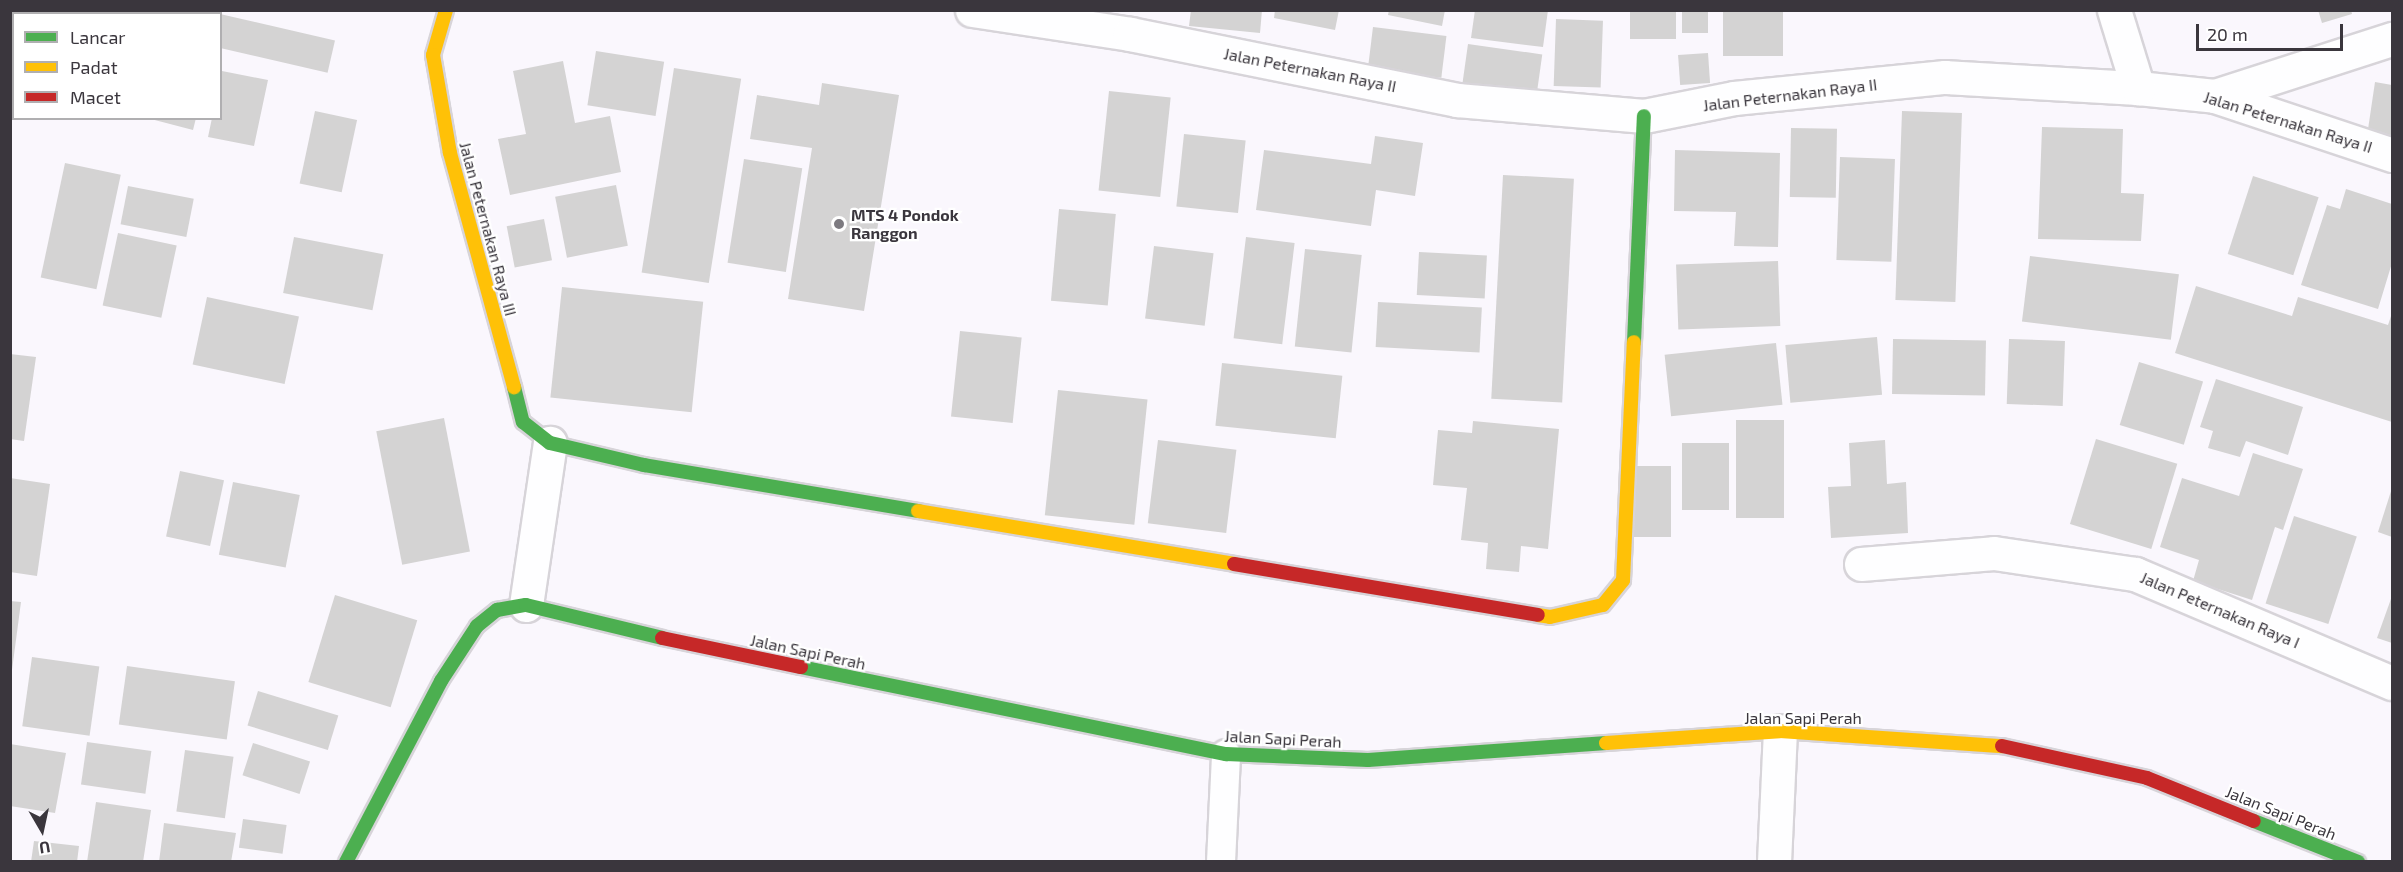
<!DOCTYPE html>
<html>
<head>
<meta charset="utf-8">
<style>
	body { margin:0 }
	#map { position:relative; width:2403px; height:872px; overflow:hidden; background:#faf7fd; font-family:"Exo 2",sans-serif }
	div>[style] { position:absolute }
	.building>* { inset:0; background:#d4d3d3; transform-origin:0 0 }
	.roads { filter:drop-shadow(2px 0 #d7d4d9) drop-shadow(-2px 0 #d7d4d9) drop-shadow(0 2px #d7d4d9) drop-shadow(0 -2px #d7d4d9) }
	.lane>* { height:28px; margin:-14px; padding:0 14px; transform-origin:14px; border-radius:14px; background:#fefeff }
	.street>* { height:33px; margin:-16.5px; padding:0 16.5px; transform-origin:16.5px; border-radius:16.5px; background:#fefeff }
	.fast>* { height:14px; margin:-7px; padding:0 7px; transform-origin:7px; border-radius:7px; background:#4caf50 }
	.slow>* { height:14px; margin:-7px; padding:0 7px; transform-origin:7px; border-radius:7px; background:#ffc107 }
	.jam>* { height:14px; margin:-7px; padding:0 7px; transform-origin:7px; border-radius:7px; background:#c62828 }
	.dots>* { width:16px; height:16px; translate:-50% -50%; box-sizing:border-box; border:3px solid #fff; border-radius:50% }
	span { translate:-50% -50%; white-space:nowrap; text-align:center; line-height:1.15; -webkit-text-stroke:4.5px #fff; paint-order:stroke }
	.street-label { font-size:16px; color:#3a363d }
	.poi-label { font-size:16px; color:#3a363d; font-weight:700 }
	.left { translate:0 -50%; text-align:left }
	.frame { position:absolute; inset:0; border:12px solid #3a363d; pointer-events:none }
	.legend { position:absolute; left:12px; top:12px; width:210px; height:108px; box-sizing:border-box; background:#fff; border:2px solid #b0afb1; margin:0; padding:8px 10px; list-style:none; font-size:18px; color:#3a363d }
	.legend li { display:flex; align-items:center; gap:12px; height:30px }
	.legend b { width:30px; border:2px solid #b0afb1 }
	.north { position:absolute; left:12px; top:800px; width:60px; height:60px; -webkit-text-stroke:4px #fff; paint-order:stroke; rotate:171deg; font-size:16px; font-weight:700; line-height:24px; text-align:center; color:#3a363d }
	.north::after { content:''; display:block; margin:auto; width:21px; height:27px; background:#3a363d; clip-path:polygon(50% 0,100% 100%,50% 72%,0 100%) }
	.scale { position:absolute; left:2196px; top:24px; width:147px; height:27px; box-sizing:border-box; border:3px solid #3a363d; border-top:0; padding-left:8px; font-size:18px; line-height:21px; white-space:nowrap; color:#3a363d; -webkit-text-stroke:4px #fff; paint-order:stroke }
</style>
</head>
<body>
<div id="map">
	<div class="building">
		<i style="clip-path:polygon(84px 10px,164px 10px,84px 14px)"></i>
		<i style="clip-path:polygon(1191px 10px,1262px 10px,1260px 33px,1189px 26px)"></i>
		<i style="clip-path:polygon(1275px 10px,1339px 10px,1335px 30px,1274px 18px)"></i>
		<i style="clip-path:polygon(1389px 10px,1445px 10px,1442px 26px,1388px 15px)"></i>
		<i style="clip-path:polygon(1475px 10px,1548px 10px,1543px 47px,1471px 38px)"></i>
		<i style="left:1630px;top:10px;width:46px;height:29px"></i>
		<i style="left:1682px;top:10px;width:26px;height:23px"></i>
		<i style="left:1723px;top:10px;width:60px;height:46px"></i>
		<i style="clip-path:polygon(2318px 10px,2351px 10px,2352px 14px,2322px 23px)"></i>
		<i style="left:220px;top:14px;width:118px;height:33px;rotate:13deg"></i>
		<i style="left:1556px;top:19px;width:47px;height:67px;rotate:2deg"></i>
		<i style="left:1373px;top:27px;width:74px;height:42px;rotate:7deg"></i>
		<i style="left:1468px;top:44px;width:75px;height:46px;rotate:8deg"></i>
		<i style="left:596px;top:51px;width:69px;height:55px;rotate:9deg"></i>
		<i style="left:1708px;top:53px;width:30px;height:30px;rotate:86deg"></i>
		<i style="clip-path:polygon(563px 61px,575px 123px,610px 116px,621px 172px,510px 195px,498px 139px,526px 134px,513px 71px)"></i>
		<i style="left:674px;top:68px;width:68px;height:207px;rotate:9deg"></i>
		<i style="clip-path:polygon(222px 71px,268px 80px,254px 146px,208px 137px,212px 118px,220px 118px)"></i>
		<i style="clip-path:polygon(2375px 82px,2392px 85px,2392px 140px,2367px 136px)"></i>
		<i style="clip-path:polygon(822px 83px,899px 95px,864px 311px,788px 299px,812px 148px,750px 139px,757px 95px,819px 105px)"></i>
		<i style="left:1109px;top:91px;width:62px;height:100px;rotate:6deg"></i>
		<i style="left:315px;top:111px;width:43px;height:74px;rotate:12deg"></i>
		<i style="left:1902px;top:111px;width:60px;height:189px;rotate:2deg"></i>
		<i style="clip-path:polygon(147px 118px,196px 118px,193px 130px)"></i>
		<i style="clip-path:polygon(2042px 127px,2123px 129px,2121px 193px,2144px 194px,2141px 241px,2038px 239px)"></i>
		<i style="left:1791px;top:128px;width:46px;height:69px;rotate:1deg"></i>
		<i style="left:1184px;top:134px;width:62px;height:73px;rotate:6deg"></i>
		<i style="clip-path:polygon(1375px 136px,1423px 143px,1415px 196px,1376px 190px,1371px 226px,1256px 210px,1264px 150px,1371px 164px)"></i>
		<i style="clip-path:polygon(1675px 150px,1780px 153px,1778px 247px,1734px 246px,1736px 212px,1674px 211px)"></i>
		<i style="left:1840px;top:157px;width:55px;height:103px;rotate:2deg"></i>
		<i style="left:744px;top:159px;width:59px;height:105px;rotate:9deg"></i>
		<i style="left:65px;top:163px;width:57px;height:117px;rotate:12deg"></i>
		<i style="left:1503px;top:175px;width:71px;height:224px;rotate:3deg"></i>
		<i style="left:2253px;top:176px;width:69px;height:82px;rotate:18deg"></i>
		<i style="left:616px;top:185px;width:62px;height:62px;rotate:79deg"></i>
		<i style="left:128px;top:186px;width:67px;height:39px;rotate:11deg"></i>
		<i style="clip-path:polygon(2346px 189px,2392px 204px,2392px 263px,2378px 309px,2301px 285px,2327px 205px,2340px 209px)"></i>
		<i style="left:1059px;top:209px;width:57px;height:92px;rotate:5deg"></i>
		<i style="left:544px;top:219px;width:42px;height:38px;rotate:79deg"></i>
		<i style="left:118px;top:233px;width:60px;height:74px;rotate:12deg"></i>
		<i style="left:294px;top:237px;width:91px;height:57px;rotate:11deg"></i>
		<i style="left:1246px;top:237px;width:49px;height:102px;rotate:7deg"></i>
		<i style="left:1154px;top:246px;width:60px;height:73px;rotate:7deg"></i>
		<i style="left:1305px;top:249px;width:57px;height:98px;rotate:6deg"></i>
		<i style="left:1419px;top:252px;width:68px;height:43px;rotate:3deg"></i>
		<i style="left:2030px;top:256px;width:150px;height:66px;rotate:7deg"></i>
		<i style="left:1778px;top:261px;width:65px;height:102px;rotate:88deg"></i>
		<i style="clip-path:polygon(2196px 286px,2292px 316px,2298px 297px,2388px 325px,2392px 313px,2392px 422px,2175px 353px)"></i>
		<i style="left:562px;top:287px;width:142px;height:111px;rotate:6deg"></i>
		<i style="left:207px;top:297px;width:94px;height:69px;rotate:12deg"></i>
		<i style="left:1378px;top:302px;width:104px;height:45px;rotate:3deg"></i>
		<i style="left:960px;top:331px;width:62px;height:86px;rotate:6deg"></i>
		<i style="left:1877px;top:337px;width:58px;height:92px;rotate:85deg"></i>
		<i style="left:1893px;top:339px;width:93px;height:55px;rotate:1deg"></i>
		<i style="left:2009px;top:339px;width:56px;height:65px;rotate:2deg"></i>
		<i style="left:1776px;top:343px;width:62px;height:112px;rotate:84deg"></i>
		<i style="clip-path:polygon(10px 354px,36px 357px,24px 441px,10px 439px)"></i>
		<i style="left:2139px;top:362px;width:67px;height:66px;rotate:17deg"></i>
		<i style="left:1222px;top:363px;width:121px;height:63px;rotate:6deg"></i>
		<i style="clip-path:polygon(2216px 379px,2303px 407px,2288px 455px,2246px 441px,2240px 457px,2208px 448px,2213px 431px,2200px 427px)"></i>
		<i style="left:1058px;top:390px;width:90px;height:126px;rotate:6deg"></i>
		<i style="left:444px;top:418px;width:136px;height:69px;rotate:79deg"></i>
		<i style="left:1736px;top:420px;width:48px;height:98px"></i>
		<i style="clip-path:polygon(1473px 421px,1559px 429px,1548px 549px,1521px 546px,1519px 572px,1486px 569px,1488px 543px,1461px 540px,1467px 488px,1433px 485px,1438px 430px,1472px 433px)"></i>
		<i style="left:2096px;top:439px;width:85px;height:89px;rotate:17deg"></i>
		<i style="left:1158px;top:440px;width:79px;height:84px;rotate:7deg"></i>
		<i style="clip-path:polygon(1885px 440px,1887px 484px,1906px 482px,1908px 533px,1831px 538px,1828px 487px,1851px 486px,1849px 443px)"></i>
		<i style="left:1682px;top:443px;width:47px;height:67px"></i>
		<i style="clip-path:polygon(2253px 453px,2303px 469px,2283px 530px,2275px 527px,2252px 600px,2193px 581px,2199px 560px,2160px 547px,2182px 478px,2239px 496px)"></i>
		<i style="left:1633px;top:466px;width:38px;height:71px"></i>
		<i style="left:180px;top:471px;width:45px;height:67px;rotate:12deg"></i>
		<i style="clip-path:polygon(10px 478px,50px 484px,37px 576px,10px 572px)"></i>
		<i style="left:233px;top:482px;width:68px;height:74px;rotate:11deg"></i>
		<i style="clip-path:polygon(2392px 488px,2392px 537px,2378px 532px)"></i>
		<i style="left:2294px;top:516px;width:66px;height:92px;rotate:18deg"></i>
		<i style="left:335px;top:595px;width:86px;height:91px;rotate:17deg"></i>
		<i style="clip-path:polygon(2392px 596px,2392px 643px,2377px 638px)"></i>
		<i style="clip-path:polygon(10px 601px,21px 602px,12px 670px,10px 670px)"></i>
		<i style="left:32px;top:657px;width:68px;height:70px;rotate:8deg"></i>
		<i style="left:127px;top:666px;width:109px;height:59px;rotate:8deg"></i>
		<i style="left:258px;top:691px;width:84px;height:36px;rotate:17deg"></i>
		<i style="left:87px;top:742px;width:65px;height:43px;rotate:8deg"></i>
		<i style="left:253px;top:743px;width:60px;height:34px;rotate:18deg"></i>
		<i style="clip-path:polygon(10px 744px,66px 753px,55px 813px,10px 806px)"></i>
		<i style="left:185px;top:750px;width:49px;height:62px;rotate:8deg"></i>
		<i style="clip-path:polygon(96px 802px,151px 810px,143px 862px,87px 862px)"></i>
		<i style="left:243px;top:819px;width:44px;height:29px;rotate:8deg"></i>
		<i style="clip-path:polygon(164px 823px,236px 833px,231px 862px,159px 862px)"></i>
		<i style="clip-path:polygon(34px 841px,79px 846px,77px 862px,31px 862px)"></i>
	</div>
	<div class="roads">
		<div class="lane">
			<i style="left:1221px;top:862px;width:108px;rotate:-87.3deg"></i>
		</div>
		<div class="street">
			<i style="left:972px;top:10px;width:160px;rotate:8.6deg"></i>
			<i style="left:1130px;top:34px;width:334px;rotate:11.4deg"></i>
			<i style="left:1457px;top:100px;width:188px;rotate:4.9deg"></i>
			<i style="left:1644px;top:116px;width:92px;rotate:-11.3deg"></i>
			<i style="left:1734px;top:98px;width:212px;rotate:-5.7deg"></i>
			<i style="left:1945px;top:77px;width:193px;rotate:3.3deg"></i>
			<i style="left:2138px;top:88px;width:77px;rotate:5.9deg"></i>
			<i style="left:2215px;top:96px;width:187px;rotate:18.4deg"></i>
			<i style="left:2114px;top:10px;width:82px;rotate:72.9deg"></i>
			<i style="left:2215px;top:96px;width:186px;rotate:-17.9deg"></i>
			<i style="left:1861px;top:564px;width:133px;rotate:-4.7deg"></i>
			<i style="left:1994px;top:553px;width:143px;rotate:8.5deg"></i>
			<i style="left:2135px;top:574px;width:279px;rotate:23deg"></i>
			<i style="left:526px;top:605px;width:164px;rotate:-81.6deg"></i>
			<i style="left:1774px;top:862px;width:131px;rotate:-87.4deg"></i>
		</div>
		<div class="fast">
			<i style="left:1634px;top:342px;width:226px;rotate:-87.5deg"></i>
			<i style="left:514px;top:387px;width:36px;rotate:76deg"></i>
			<i style="left:523px;top:422px;width:34px;rotate:38deg"></i>
			<i style="left:550px;top:443px;width:97px;rotate:13.2deg"></i>
			<i style="left:644px;top:465px;width:278px;rotate:9.5deg"></i>
			<i style="left:801px;top:667px;width:434px;rotate:11.6deg"></i>
			<i style="left:1226px;top:754px;width:142px;rotate:2.4deg"></i>
			<i style="left:1368px;top:760px;width:239px;rotate:-4.1deg"></i>
			<i style="left:2254px;top:821px;width:112px;rotate:21.5deg"></i>
			<i style="left:346px;top:862px;width:204px;rotate:-62.3deg"></i>
			<i style="left:441px;top:681px;width:66px;rotate:-56.8deg"></i>
			<i style="left:477px;top:626px;width:26px;rotate:-39deg"></i>
			<i style="left:497px;top:610px;width:29px;rotate:-10deg"></i>
			<i style="left:526px;top:605px;width:140px;rotate:13.6deg"></i>
		</div>
		<div class="slow">
			<i style="left:446px;top:10px;width:47px;rotate:106.1deg"></i>
			<i style="left:433px;top:55px;width:99px;rotate:80.2deg"></i>
			<i style="left:450px;top:153px;width:243px;rotate:74.7deg"></i>
			<i style="left:918px;top:511px;width:320px;rotate:9.5deg"></i>
			<i style="left:1538px;top:615px;width:12px;rotate:9deg"></i>
			<i style="left:1550px;top:617px;width:54px;rotate:-12.8deg"></i>
			<i style="left:1603px;top:605px;width:32px;rotate:-51deg"></i>
			<i style="left:1623px;top:580px;width:238px;rotate:-87.4deg"></i>
			<i style="left:1606px;top:743px;width:174px;rotate:-3.9deg"></i>
			<i style="left:1780px;top:731px;width:223px;rotate:3.9deg"></i>
		</div>
		<div class="jam">
			<i style="left:1234px;top:564px;width:308px;rotate:9.5deg"></i>
			<i style="left:662px;top:638px;width:142px;rotate:11.8deg"></i>
			<i style="left:2002px;top:746px;width:148px;rotate:12.4deg"></i>
			<i style="left:2147px;top:778px;width:115px;rotate:21.9deg"></i>
		</div>
	</div>
	<div class="dots">
		<i style="left:839px;top:224px;background:#7d7a80"></i>
	</div>
	<div class="street-label">
		<span style="left:1310px;top:70px;rotate:11deg">Jalan Peternakan Raya II</span>
		<span style="left:1790px;top:95px;rotate:-7deg">Jalan Peternakan Raya II</span>
		<span style="left:2288px;top:122px;rotate:17deg">Jalan Peternakan Raya II</span>
		<span style="left:488px;top:229px;rotate:75deg">Jalan Peternakan Raya III</span>
		<span style="left:2220px;top:610px;rotate:23deg">Jalan Peternakan Raya I</span>
		<span style="left:808px;top:652px;rotate:12deg">Jalan Sapi Perah</span>
		<span style="left:1803px;top:718px">Jalan Sapi Perah</span>
		<span style="left:1283px;top:739px;rotate:3deg">Jalan Sapi Perah</span>
		<span style="left:2281px;top:813px;rotate:22deg">Jalan Sapi Perah</span>
	</div>
	<div class="poi-label">
		<span class="left" style="left:851px;top:224px">MTS 4 Pondok<br>Ranggon</span>
	</div>
	<div class="frame"></div>
	<ul class="legend">
	<li><b style="height:8px;background:#4caf50"></b>Lancar</li>
	<li><b style="height:8px;background:#ffc107"></b>Padat</li>
	<li><b style="height:8px;background:#c62828"></b>Macet</li>
	</ul>
	<div class="north">U</div>
	<div class="scale">20 m</div>
</div>
</body>
</html>
